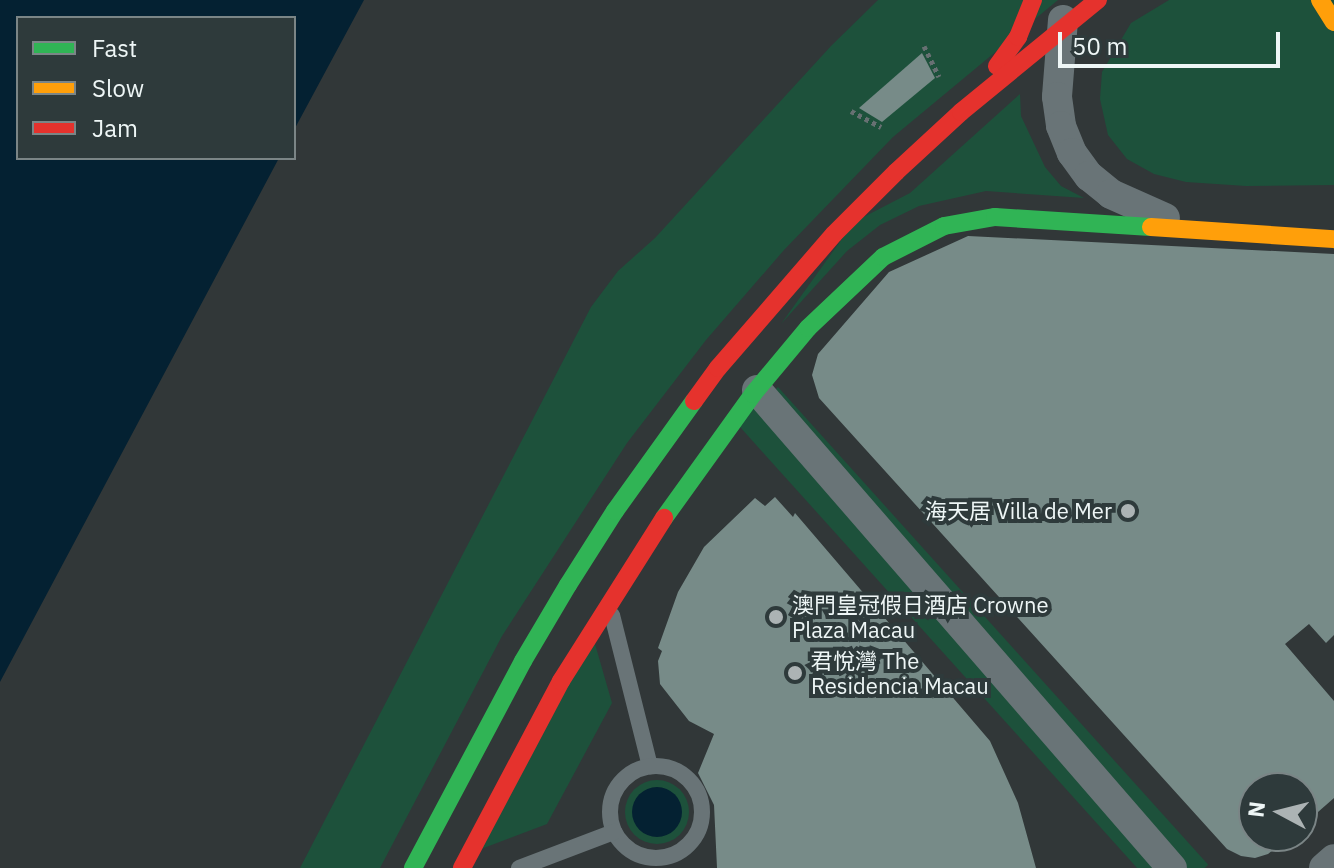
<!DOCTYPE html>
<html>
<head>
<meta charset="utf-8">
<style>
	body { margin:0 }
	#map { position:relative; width:1334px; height:868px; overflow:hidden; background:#313738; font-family:"IBM Plex Sans","Noto Sans SC",sans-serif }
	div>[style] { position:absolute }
	.green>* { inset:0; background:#1d513b; transform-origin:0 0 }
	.round { border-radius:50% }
	.water>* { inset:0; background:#042132 }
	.building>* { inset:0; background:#778b88 }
	.path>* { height:5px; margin-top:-2.5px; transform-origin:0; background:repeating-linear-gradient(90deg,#677072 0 4px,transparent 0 8px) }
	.lane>* { height:16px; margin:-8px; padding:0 8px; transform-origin:8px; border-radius:8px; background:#697477 }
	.lane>.ring { margin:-8px; padding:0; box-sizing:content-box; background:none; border:16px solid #697477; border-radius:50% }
	.street>* { height:30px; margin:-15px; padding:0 15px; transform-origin:15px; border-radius:15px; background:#697477 }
	.fast>* { height:18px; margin:-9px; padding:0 9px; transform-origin:9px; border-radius:9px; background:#30b455 }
	.slow>* { height:18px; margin:-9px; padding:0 9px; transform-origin:9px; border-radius:9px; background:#ff9f0a }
	.jam>* { height:18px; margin:-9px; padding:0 9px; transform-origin:9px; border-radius:9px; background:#e5322d }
	.dots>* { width:22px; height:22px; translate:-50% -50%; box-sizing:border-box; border:4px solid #2e3a3b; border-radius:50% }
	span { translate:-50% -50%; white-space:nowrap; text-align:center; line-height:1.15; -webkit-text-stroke:8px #2e3a3b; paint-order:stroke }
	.poi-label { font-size:22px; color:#eef6f6 }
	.right { translate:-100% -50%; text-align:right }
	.left { translate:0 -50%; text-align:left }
	.legend { position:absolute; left:16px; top:16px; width:280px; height:144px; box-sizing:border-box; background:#2e3a3b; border:2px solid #7b8586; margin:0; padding:10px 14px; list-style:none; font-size:24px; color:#eef6f6 }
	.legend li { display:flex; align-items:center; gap:16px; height:40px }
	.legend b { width:40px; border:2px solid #7b8586 }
	.north { position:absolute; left:1238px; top:772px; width:80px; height:80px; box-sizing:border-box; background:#2e3a3b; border:2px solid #7b8586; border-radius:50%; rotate:277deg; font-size:22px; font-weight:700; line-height:32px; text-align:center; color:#eef6f6 }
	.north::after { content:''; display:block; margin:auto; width:28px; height:36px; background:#acb3b4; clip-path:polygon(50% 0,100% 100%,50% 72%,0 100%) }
	.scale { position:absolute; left:1058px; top:32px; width:222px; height:36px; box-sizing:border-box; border:4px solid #eef6f6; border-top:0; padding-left:10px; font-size:24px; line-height:28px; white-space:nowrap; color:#eef6f6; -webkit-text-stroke:6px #2e3a3b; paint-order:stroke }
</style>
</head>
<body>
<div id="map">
	<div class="green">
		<i style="clip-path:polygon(878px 0,1058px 0,893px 137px,784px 250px,706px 340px,627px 443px,502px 636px,380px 868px,300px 868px,591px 307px,618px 271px,655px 238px,831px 46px)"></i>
		<i style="clip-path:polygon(1169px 0,1334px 0,1334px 185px,1246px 186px,1186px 182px,1154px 174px,1127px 159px,1108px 135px,1100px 99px,1102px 72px,1131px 23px)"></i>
		<i style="clip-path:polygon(1020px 94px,1021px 116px,1045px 167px,1061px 186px,1084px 198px,986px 191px,919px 206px,880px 225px,847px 251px,781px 324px,854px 222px,910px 193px)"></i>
		<i style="left:778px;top:387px;width:643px;height:55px;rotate:48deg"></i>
		<i style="clip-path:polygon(593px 637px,612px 703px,547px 824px,481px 849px)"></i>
		<i class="round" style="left:625px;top:780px;width:64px;height:64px"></i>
	</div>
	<div class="water">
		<i style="clip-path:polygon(0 0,364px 0,294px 130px,294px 18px,18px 18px,18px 158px,279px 158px,0 682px)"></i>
		<i class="round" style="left:632px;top:787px;width:50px;height:50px"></i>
	</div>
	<div class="building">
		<i style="clip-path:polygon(922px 53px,935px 78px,882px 122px,859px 108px)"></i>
		<i style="clip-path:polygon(968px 236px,1334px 254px,1334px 635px,1326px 643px,1309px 624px,1285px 644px,1334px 701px,1334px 798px,1302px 826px,1302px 788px,1254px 788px,1254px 836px,1291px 836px,1268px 854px,1255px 858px,1241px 856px,1227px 849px,819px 398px,812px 375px,818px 354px,889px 272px)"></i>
		<i style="clip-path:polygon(775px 497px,793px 517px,795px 513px,990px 741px,1018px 803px,1036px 868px,717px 868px,714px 805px,698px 773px,714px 734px,689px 721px,660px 684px,658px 661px,662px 651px,658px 648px,678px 592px,704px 547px,755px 498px,765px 506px)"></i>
	</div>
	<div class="path">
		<i style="left:924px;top:46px;width:34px;rotate:64deg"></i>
		<i style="left:851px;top:111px;width:34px;rotate:28deg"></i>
	</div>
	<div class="lane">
		<i style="left:612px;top:615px;width:156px;rotate:75.9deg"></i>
		<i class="ring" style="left:610px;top:766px;width:76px;height:76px"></i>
		<i style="left:519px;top:868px;width:102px;rotate:-20.8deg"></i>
	</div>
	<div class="street">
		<i style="left:1063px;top:20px;width:77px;rotate:94.5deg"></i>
		<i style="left:1057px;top:97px;width:29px;rotate:82deg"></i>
		<i style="left:1061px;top:126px;width:29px;rotate:68deg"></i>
		<i style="left:1072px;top:153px;width:29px;rotate:54deg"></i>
		<i style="left:1089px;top:176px;width:28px;rotate:39deg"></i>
		<i style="left:1111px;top:194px;width:59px;rotate:24deg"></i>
		<i style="left:757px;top:390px;width:633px;rotate:49.04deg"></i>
		<i style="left:1324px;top:868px;width:13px;rotate:-42deg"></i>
	</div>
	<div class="fast">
		<i style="left:664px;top:518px;width:153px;rotate:-54.3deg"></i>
		<i style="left:753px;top:394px;width:86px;rotate:-50.2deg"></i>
		<i style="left:808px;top:328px;width:103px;rotate:-43.4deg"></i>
		<i style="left:883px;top:257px;width:68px;rotate:-26.9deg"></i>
		<i style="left:944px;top:226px;width:52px;rotate:-10deg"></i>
		<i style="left:995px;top:217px;width:156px;rotate:3.7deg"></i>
		<i style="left:413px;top:868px;width:234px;rotate:-62deg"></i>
		<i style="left:523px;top:661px;width:88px;rotate:-59.4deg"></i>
		<i style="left:568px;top:585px;width:88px;rotate:-57.6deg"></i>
		<i style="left:615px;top:511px;width:135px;rotate:-54.3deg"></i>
	</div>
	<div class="slow">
		<i style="left:1320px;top:0;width:26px;rotate:58deg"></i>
		<i style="left:1151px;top:227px;width:183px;rotate:3.8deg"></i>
	</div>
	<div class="jam">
		<i style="left:997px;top:66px;width:36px;rotate:-54deg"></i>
		<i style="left:1018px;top:37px;width:40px;rotate:-68deg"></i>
		<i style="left:694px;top:401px;width:41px;rotate:-54deg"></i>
		<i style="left:718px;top:368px;width:177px;rotate:-49.1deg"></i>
		<i style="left:834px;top:234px;width:88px;rotate:-45deg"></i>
		<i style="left:896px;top:172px;width:88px;rotate:-42.7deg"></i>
		<i style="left:961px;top:112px;width:177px;rotate:-39.3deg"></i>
		<i style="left:462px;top:868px;width:212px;rotate:-62.1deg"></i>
		<i style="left:561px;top:681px;width:193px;rotate:-57.7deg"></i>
	</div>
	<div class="dots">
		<i style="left:1128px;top:511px;background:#acb3b4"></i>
		<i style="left:776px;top:617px;background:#acb3b4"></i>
		<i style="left:795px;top:673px;background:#acb3b4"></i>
	</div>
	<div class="poi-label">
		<span class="right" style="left:1112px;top:511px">海天居 Villa de Mer</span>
		<span class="left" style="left:792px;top:617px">澳門皇冠假日酒店 Crowne<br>Plaza Macau</span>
		<span class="left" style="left:811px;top:673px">君悅灣 The<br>Residencia Macau</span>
	</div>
	<ul class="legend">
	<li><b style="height:10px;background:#30b455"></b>Fast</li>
	<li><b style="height:10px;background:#ff9f0a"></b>Slow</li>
	<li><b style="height:10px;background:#e5322d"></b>Jam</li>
	</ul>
	<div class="north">N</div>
	<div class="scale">50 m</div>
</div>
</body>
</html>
